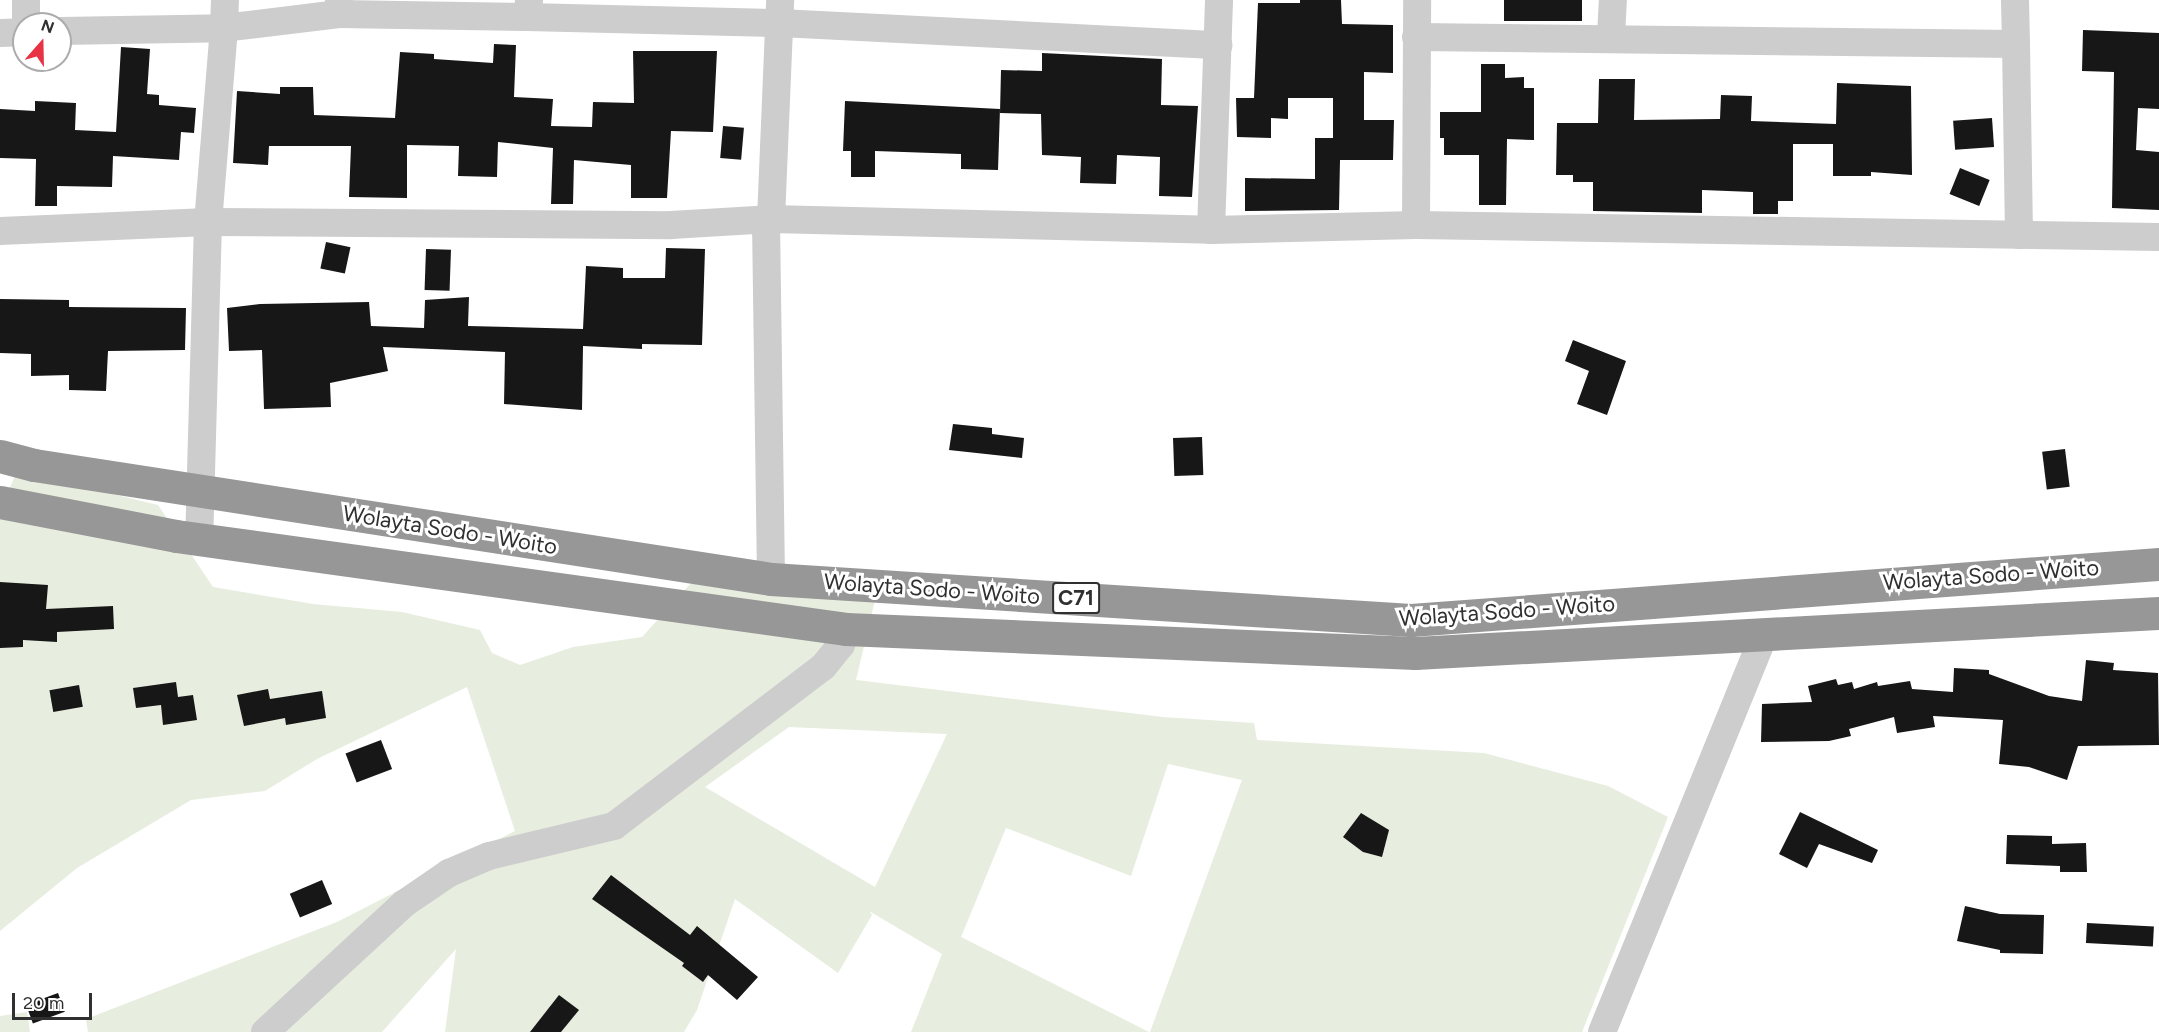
<!DOCTYPE html>
<html>
<head>
<meta charset="utf-8">
<style>
	body { margin:0 }
	#map { position:relative; width:2159px; height:1032px; overflow:hidden; background:#fff; font-family:Figtree,sans-serif }
	div>[style] { position:absolute }
	.green>* { inset:0; background:#e7eddf }
	.building>* { inset:0; background:#171717; transform-origin:0 0 }
	.street>* { height:28px; margin:-14px; padding:0 14px; transform-origin:14px; border-radius:14px; background:#cdcdcd }
	.highway>* { height:33px; margin:-16.5px; padding:0 16.5px; transform-origin:16.5px; border-radius:16.5px; background:#979797 }
	span { translate:-50% -50%; white-space:nowrap; text-align:center; line-height:1.15; -webkit-text-stroke:6px #fff; paint-order:stroke }
	.shield-label span { padding:2px 4px; background:#fff; border:2px solid; border-radius:4px; -webkit-text-stroke-width:0 }
	.shield-label { font-size:21px; color:#303030; font-weight:700 }
	.street-label { font-size:22px; color:#303030 }
	.north { position:absolute; left:12px; top:12px; width:60px; height:60px; box-sizing:border-box; background:#fff; border:2px solid #acacac; border-radius:50%; rotate:20deg; font-size:16px; font-weight:700; line-height:24px; text-align:center; color:#303030 }
	.north::after { content:''; display:block; margin:auto; width:21px; height:27px; background:#e73344; clip-path:polygon(50% 0,100% 100%,50% 72%,0 100%) }
	.scale { position:absolute; left:12px; top:993px; width:80px; height:27px; box-sizing:border-box; border:3px solid #303030; border-top:0; padding-left:8px; font-size:18px; line-height:21px; white-space:nowrap; color:#303030; -webkit-text-stroke:4px #fff; paint-order:stroke }
</style>
</head>
<body>
<div id="map">
	<div class="green">
		<i style="clip-path:polygon(evenodd,17px 471px,158px 505px,213px 587px,313px 604px,402px 612px,480px 630px,492px 653px,520px 665px,573px 647px,642px 637px,693px 581px,875px 600px,856px 680px,1163px 717px,1254px 723px,1257px 740px,1484px 753px,1608px 786px,1668px 817px,1582px 1032px,1150px 1032px,1242px 780px,1168px 764px,1131px 876px,1006px 828px,961px 937px,1149px 1032px,911px 1032px,942px 954px,869px 911px,872px 915px,838px 973px,735px 899px,697px 1010px,684px 1032px,445px 1032px,456px 949px,382px 1032px,88px 1032px,86px 1019px,337px 922px,515px 831px,467px 687px,317px 759px,265px 791px,191px 800px,77px 868px,0 931px,0 511px,17px 471px,789px 727px,947px 734px,875px 887px,705px 787px,789px 727px)"></i>
		<i style="clip-path:polygon(27px 1012px,30px 1032px,0 1032px,0 1016px)"></i>
	</div>
	<div class="building">
		<i style="clip-path:polygon(1300px 0,1341px 0,1342px 24px,1393px 25px,1393px 73px,1364px 72px,1364px 120px,1394px 120px,1393px 160px,1340px 160px,1339px 210px,1245px 211px,1245px 178px,1315px 179px,1315px 138px,1333px 138px,1333px 98px,1288px 98px,1288px 119px,1271px 118px,1271px 138px,1237px 137px,1236px 98px,1254px 98px,1258px 3px,1300px 3px)"></i>
		<i style="left:1504px;top:0;width:78px;height:21px"></i>
		<i style="clip-path:polygon(2083px 30px,2159px 33px,2159px 109px,2138px 108px,2136px 150px,2159px 152px,2159px 210px,2112px 208px,2114px 72px,2082px 71px)"></i>
		<i style="clip-path:polygon(494px 44px,516px 45px,514px 97px,553px 99px,551px 126px,592px 127px,593px 102px,634px 103px,633px 51px,717px 51px,713px 132px,671px 131px,667px 198px,631px 198px,631px 165px,574px 160px,573px 204px,551px 204px,553px 148px,498px 142px,497px 177px,458px 176px,459px 146px,407px 145px,407px 198px,349px 197px,351px 146px,269px 146px,268px 165px,233px 163px,237px 91px,280px 94px,280px 87px,313px 87px,314px 115px,395px 118px,400px 52px,434px 54px,434px 59px,493px 63px)"></i>
		<i style="clip-path:polygon(121px 47px,150px 49px,147px 94px,159px 95px,159px 105px,196px 108px,194px 133px,181px 132px,179px 160px,113px 156px,112px 187px,57px 186px,57px 206px,35px 206px,36px 159px,0 158px,0 109px,35px 111px,35px 101px,76px 103px,75px 130px,116px 132px)"></i>
		<i style="clip-path:polygon(1042px 53px,1162px 59px,1161px 105px,1198px 106px,1192px 197px,1159px 196px,1160px 157px,1117px 155px,1116px 184px,1080px 183px,1081px 157px,1042px 155px,1041px 114px,1000px 113px,1001px 70px,1042px 71px)"></i>
		<i style="clip-path:polygon(1481px 64px,1505px 64px,1505px 78px,1524px 77px,1524px 88px,1534px 88px,1534px 140px,1507px 139px,1506px 205px,1479px 205px,1479px 155px,1444px 155px,1444px 138px,1440px 138px,1440px 112px,1481px 112px)"></i>
		<i style="clip-path:polygon(1599px 79px,1635px 79px,1634px 120px,1720px 119px,1721px 95px,1752px 96px,1751px 121px,1836px 124px,1837px 83px,1911px 86px,1912px 175px,1871px 172px,1871px 176px,1833px 176px,1833px 144px,1793px 144px,1793px 201px,1778px 201px,1778px 214px,1753px 214px,1753px 192px,1702px 190px,1702px 213px,1593px 211px,1593px 182px,1573px 182px,1573px 175px,1556px 175px,1557px 123px,1598px 123px)"></i>
		<i style="clip-path:polygon(845px 101px,1000px 109px,998px 170px,961px 169px,961px 154px,875px 151px,875px 177px,851px 177px,851px 151px,843px 151px)"></i>
		<i style="left:1992px;top:118px;width:29px;height:39px;rotate:86deg"></i>
		<i style="left:723px;top:126px;width:21px;height:32px;rotate:5deg"></i>
		<i style="left:1960px;top:168px;width:32px;height:28px;rotate:22deg"></i>
		<i style="left:326px;top:242px;width:25px;height:27px;rotate:12deg"></i>
		<i style="clip-path:polygon(666px 248px,705px 249px,702px 345px,642px 344px,642px 349px,583px 346px,582px 410px,504px 404px,505px 352px,383px 347px,388px 371px,330px 383px,331px 407px,264px 409px,262px 350px,229px 351px,227px 308px,260px 304px,369px 302px,371px 326px,424px 328px,425px 300px,469px 297px,468px 326px,583px 329px,586px 266px,623px 268px,623px 278px,665px 278px)"></i>
		<i style="left:426px;top:249px;width:25px;height:41px;rotate:2deg"></i>
		<i style="clip-path:polygon(0 299px,69px 300px,69px 307px,186px 308px,185px 350px,108px 351px,106px 391px,69px 390px,69px 375px,31px 376px,31px 354px,0 353px)"></i>
		<i style="clip-path:polygon(1573px 340px,1626px 361px,1607px 415px,1577px 404px,1589px 371px,1565px 361px)"></i>
		<i style="clip-path:polygon(953px 424px,992px 428px,992px 434px,1024px 438px,1022px 458px,949px 450px)"></i>
		<i style="left:1202px;top:437px;width:38px;height:29px;rotate:88deg"></i>
		<i style="left:2065px;top:449px;width:38px;height:23px;rotate:83deg"></i>
		<i style="clip-path:polygon(0 582px,48px 585px,46px 609px,113px 606px,114px 629px,57px 632px,57px 642px,23px 640px,23px 647px,0 648px)"></i>
		<i style="clip-path:polygon(2086px 660px,2114px 663px,2113px 670px,2158px 673px,2159px 745px,2078px 746px,2067px 780px,2029px 767px,1999px 764px,2003px 720px,1933px 716px,1935px 727px,1897px 733px,1894px 717px,1849px 729px,1851px 736px,1829px 741px,1761px 742px,1762px 704px,1812px 702px,1808px 686px,1836px 679px,1838px 685px,1852px 682px,1854px 689px,1877px 682px,1878px 686px,1910px 681px,1912px 689px,1953px 692px,1954px 668px,1989px 670px,1989px 674px,2049px 696px,2082px 701px)"></i>
		<i style="clip-path:polygon(176px 682px,178px 697px,193px 695px,197px 720px,163px 725px,161px 705px,136px 708px,133px 688px)"></i>
		<i style="left:79px;top:685px;width:22px;height:30px;rotate:80deg"></i>
		<i style="clip-path:polygon(268px 689px,270px 699px,322px 691px,326px 718px,286px 725px,285px 718px,244px 726px,237px 695px)"></i>
		<i style="left:381px;top:740px;width:31px;height:38px;rotate:69deg"></i>
		<i style="clip-path:polygon(1800px 812px,1878px 850px,1872px 863px,1819px 844px,1807px 868px,1779px 854px)"></i>
		<i style="clip-path:polygon(1361px 813px,1389px 830px,1382px 857px,1363px 852px,1343px 837px)"></i>
		<i style="clip-path:polygon(2007px 835px,2052px 836px,2052px 844px,2086px 843px,2087px 872px,2060px 872px,2060px 866px,2006px 864px)"></i>
		<i style="clip-path:polygon(611px 875px,690px 935px,697px 926px,758px 977px,737px 1000px,708px 975px,703px 982px,682px 966px,684px 963px,592px 899px)"></i>
		<i style="left:322px;top:880px;width:26px;height:35px;rotate:67deg"></i>
		<i style="clip-path:polygon(1965px 906px,2000px 914px,2044px 915px,2043px 954px,2000px 953px,2000px 950px,1957px 941px)"></i>
		<i style="left:2087px;top:923px;width:67px;height:20px;rotate:3deg"></i>
		<i style="left:58px;top:993px;width:20px;height:34px;rotate:70deg"></i>
		<i style="clip-path:polygon(559px 995px,579px 1010px,561px 1032px,530px 1032px)"></i>
	</div>
	<div class="street">
		<i style="left:26px;top:0;width:24px;rotate:90deg"></i>
		<i style="left:339px;top:0;width:14px;rotate:90deg"></i>
		<i style="left:339px;top:14px;width:116px;rotate:173.1deg"></i>
		<i style="left:224px;top:28px;width:195px;rotate:94.7deg"></i>
		<i style="left:208px;top:222px;width:463px;rotate:0.4deg"></i>
		<i style="left:671px;top:225px;width:100px;rotate:-3.4deg"></i>
		<i style="left:771px;top:219px;width:440px;rotate:1.4deg"></i>
		<i style="left:1211px;top:230px;width:205px;rotate:-1.4deg"></i>
		<i style="left:1416px;top:225px;width:743px;rotate:0.93deg"></i>
		<i style="left:339px;top:14px;width:188px;rotate:0.9deg"></i>
		<i style="left:527px;top:17px;width:17px;rotate:-83deg"></i>
		<i style="left:527px;top:17px;width:253px;rotate:1.4deg"></i>
		<i style="left:780px;top:23px;width:439px;rotate:2.9deg"></i>
		<i style="left:60px;top:31px;width:164px;rotate:-1deg"></i>
		<i style="left:224px;top:28px;width:28px;rotate:-88deg"></i>
		<i style="left:0;top:33px;width:24px;rotate:-2deg"></i>
		<i style="left:1611px;top:36px;width:36px;rotate:-87deg"></i>
		<i style="left:1416px;top:37px;width:600px;rotate:0.67deg"></i>
		<i style="left:2016px;top:44px;width:44px;rotate:-91.3deg"></i>
		<i style="left:2016px;top:44px;width:191px;rotate:89.1deg"></i>
		<i style="left:1416px;top:225px;width:225px;rotate:-89.7deg"></i>
		<i style="left:1211px;top:230px;width:230px;rotate:-88deg"></i>
		<i style="left:0;top:231px;width:208px;rotate:-2.5deg"></i>
		<i style="left:208px;top:222px;width:317px;rotate:91.6deg"></i>
		<i style="left:771px;top:579px;width:348px;rotate:-90.8deg"></i>
		<i style="left:766px;top:231px;width:13px;rotate:-67deg"></i>
		<i style="left:771px;top:219px;width:219px;rotate:-87.6deg"></i>
		<i style="left:265px;top:1032px;width:190px;rotate:-42.7deg"></i>
		<i style="left:405px;top:903px;width:53px;rotate:-34.3deg"></i>
		<i style="left:449px;top:873px;width:43px;rotate:-23deg"></i>
		<i style="left:489px;top:856px;width:129px;rotate:-13.5deg"></i>
		<i style="left:614px;top:826px;width:263px;rotate:-37.3deg"></i>
		<i style="left:823px;top:667px;width:28px;rotate:-51deg"></i>
		<i style="left:841px;top:645px;width:17px;rotate:-73deg"></i>
		<i style="left:1602px;top:1032px;width:427px;rotate:-67.8deg"></i>
	</div>
	<div class="highway">
		<i style="left:0;top:456px;width:35px;rotate:15deg"></i>
		<i style="left:34px;top:465px;width:746px;rotate:8.79deg"></i>
		<i style="left:771px;top:579px;width:641px;rotate:3.67deg"></i>
		<i style="left:1411px;top:620px;width:750px;rotate:-4.28deg"></i>
		<i style="left:0;top:502px;width:179px;rotate:10.9deg"></i>
		<i style="left:176px;top:536px;width:676px;rotate:7.9deg"></i>
		<i style="left:846px;top:629px;width:570px;rotate:2.42deg"></i>
		<i style="left:1415px;top:653px;width:745px;rotate:-3.08deg"></i>
	</div>
	<div class="shield-label">
		<span style="left:1076px;top:598px">C71</span>
	</div>
	<div class="street-label">
		<span style="left:450px;top:530px;rotate:9deg">Wolayta Sodo - Woito</span>
		<span style="left:1991px;top:575px;rotate:-4deg">Wolayta Sodo - Woito</span>
		<span style="left:932px;top:589px;rotate:4deg">Wolayta Sodo - Woito</span>
		<span style="left:1507px;top:611px;rotate:-4deg">Wolayta Sodo - Woito</span>
	</div>
	<div class="north">N</div>
	<div class="scale">20 m</div>
</div>
</body>
</html>
